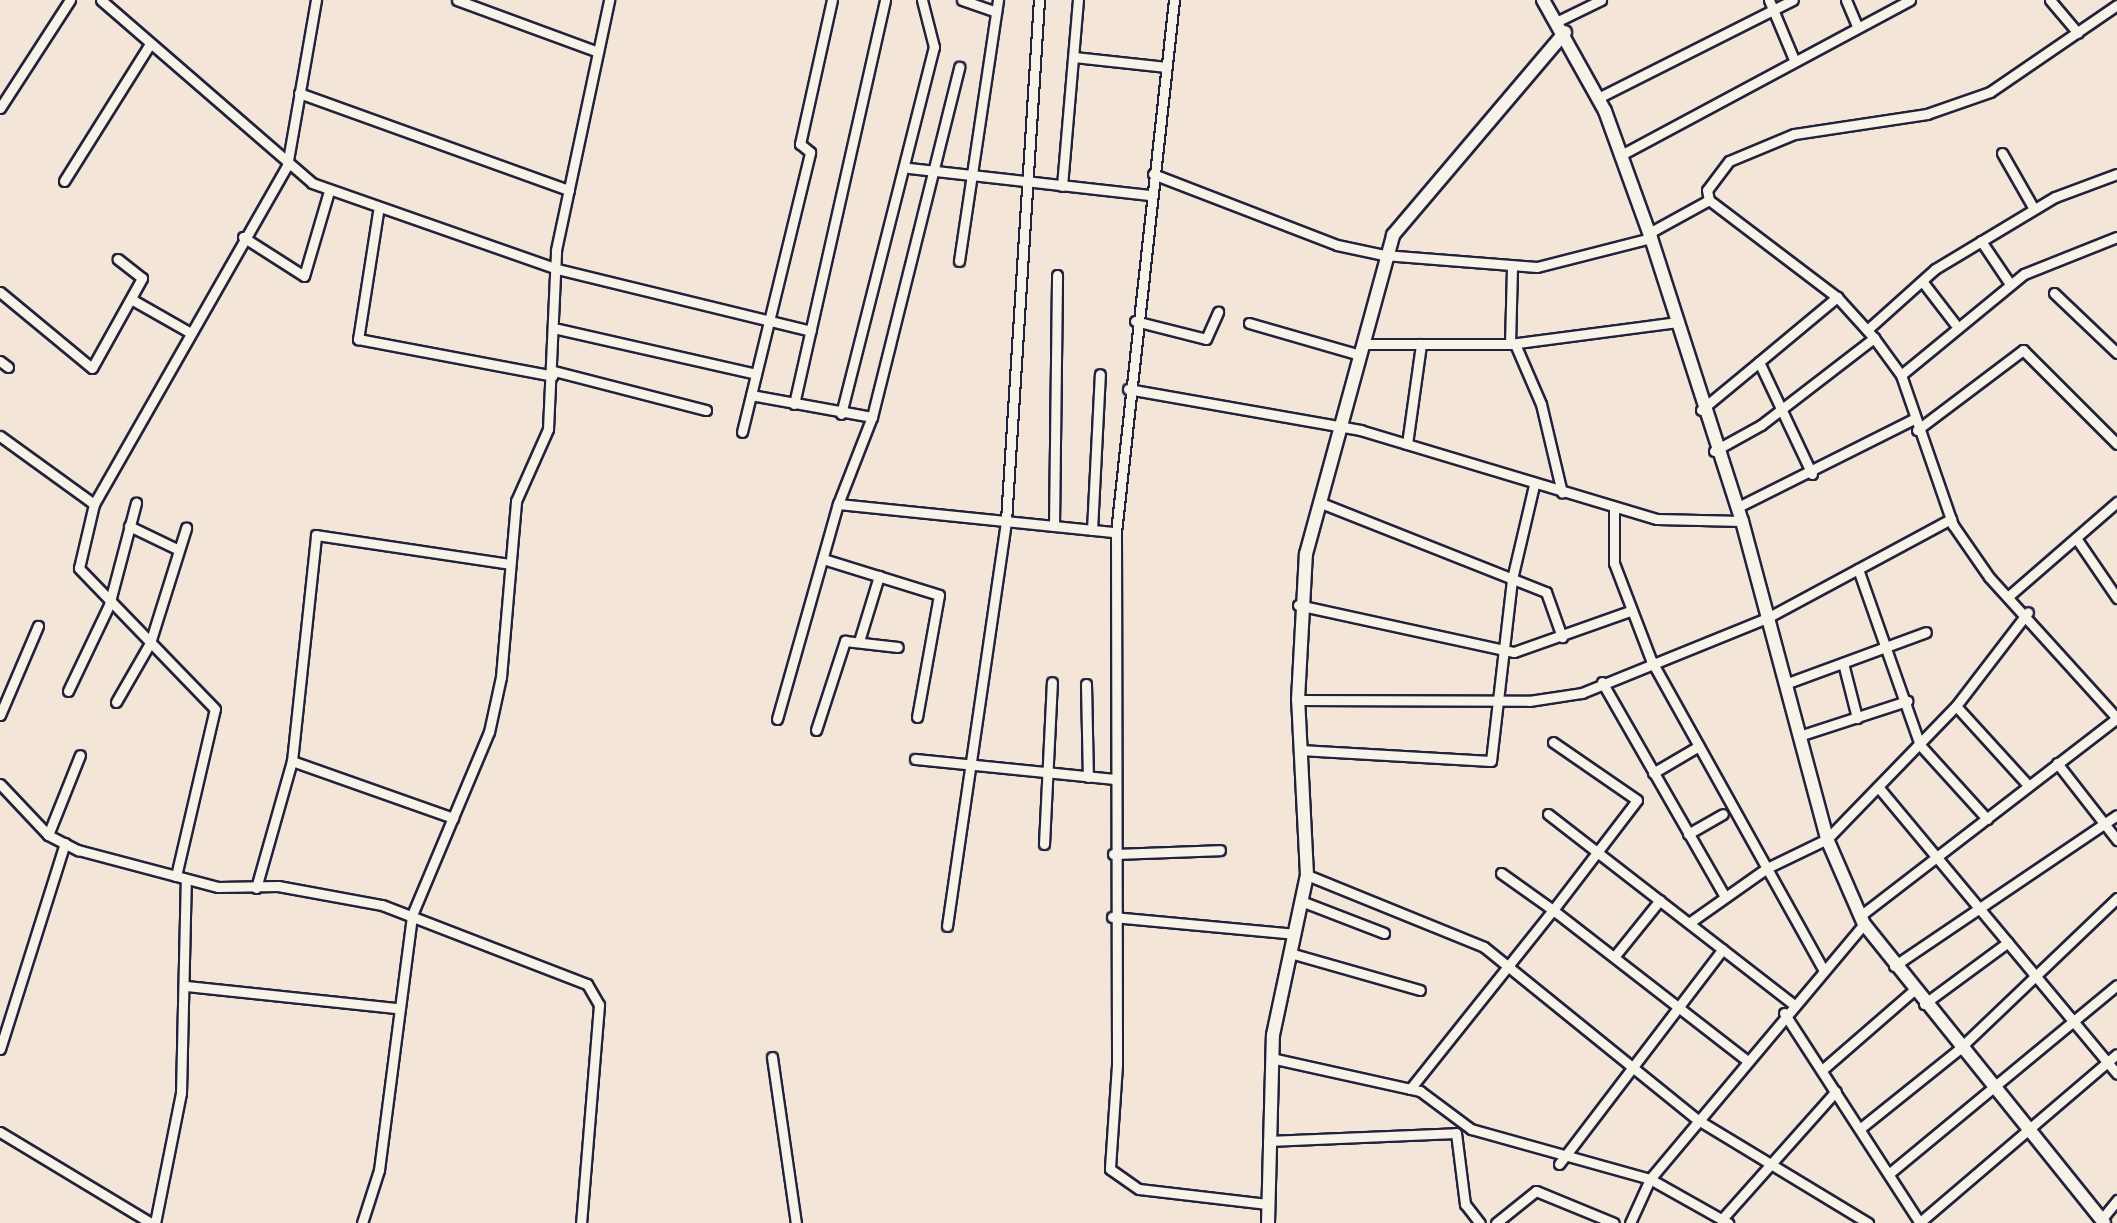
<!DOCTYPE html>
<html>
<head>
<meta charset="utf-8">
<style>
	body { margin:0 }
	#map { position:relative; width:2117px; height:1223px; overflow:hidden; background:#f3e6d8; font-family:Delius,sans-serif }
	div>[style] { position:absolute }
	.roads { filter:drop-shadow(2px 0 #22223b) drop-shadow(-2px 0 #22223b) drop-shadow(0 2px #22223b) drop-shadow(0 -2px #22223b) }
	.street>* { height:9px; margin:-4.5px; padding:0 4.5px; transform-origin:4.5px; border-radius:4.5px; background:#f7f3e8 }
	.secondary>* { height:12px; margin:-6px; padding:0 6px; transform-origin:6px; border-radius:6px; background:#f7f3e8 }
	span { translate:-50% -50%; white-space:nowrap; text-align:center; line-height:1.15; -webkit-text-stroke:7px #f7f3e8; paint-order:stroke }
</style>
</head>
<body>
<div id="map">
	<div class="roads">
		<div class="street">
			<i style="left:101px;top:0;width:279px;rotate:40.9deg"></i>
			<i style="left:312px;top:183px;width:260px;rotate:19.3deg"></i>
			<i style="left:557px;top:269px;width:261px;rotate:13.7deg"></i>
			<i style="left:457px;top:0;width:150px;rotate:20.2deg"></i>
			<i style="left:962px;top:0;width:36px;rotate:19deg"></i>
			<i style="left:1174px;top:0;width:535px;rotate:96.22deg"></i>
			<i style="left:1116px;top:532px;width:533px;rotate:89.89deg"></i>
			<i style="left:1117px;top:1065px;width:104px;rotate:93.9deg"></i>
			<i style="left:1110px;top:1169px;width:35px;rotate:35deg"></i>
			<i style="left:1139px;top:1189px;width:129px;rotate:6.7deg"></i>
			<i style="left:1769px;top:0;width:62px;rotate:67.2deg"></i>
			<i style="left:1846px;top:0;width:28px;rotate:67deg"></i>
			<i style="left:2050px;top:0;width:43px;rotate:49.7deg"></i>
			<i style="left:2117px;top:5px;width:154px;rotate:145.6deg"></i>
			<i style="left:1990px;top:92px;width:67px;rotate:160.8deg"></i>
			<i style="left:1927px;top:114px;width:134px;rotate:171.4deg"></i>
			<i style="left:1794px;top:134px;width:70px;rotate:157.4deg"></i>
			<i style="left:1729px;top:161px;width:36px;rotate:127deg"></i>
			<i style="left:1707px;top:190px;width:10px;rotate:79deg"></i>
			<i style="left:1709px;top:200px;width:161px;rotate:37.2deg"></i>
			<i style="left:1837px;top:297px;width:55px;rotate:47.9deg"></i>
			<i style="left:1874px;top:338px;width:46px;rotate:53.9deg"></i>
			<i style="left:1901px;top:375px;width:159px;rotate:70.9deg"></i>
			<i style="left:1953px;top:525px;width:63px;rotate:55.3deg"></i>
			<i style="left:1989px;top:577px;width:190px;rotate:47.8deg"></i>
			<i style="left:1558px;top:21px;width:48px;rotate:-26deg"></i>
			<i style="left:1074px;top:57px;width:93px;rotate:6.2deg"></i>
			<i style="left:299px;top:93px;width:287px;rotate:19.8deg"></i>
			<i style="left:1598px;top:98px;width:218px;rotate:-26.7deg"></i>
			<i style="left:0;top:108px;width:129px;rotate:-57.1deg"></i>
			<i style="left:2002px;top:153px;width:64px;rotate:60.3deg"></i>
			<i style="left:1621px;top:155px;width:328px;rotate:-28.2deg"></i>
			<i style="left:909px;top:168px;width:244px;rotate:6.4deg"></i>
			<i style="left:1153px;top:174px;width:197px;rotate:21.1deg"></i>
			<i style="left:1337px;top:245px;width:48px;rotate:12deg"></i>
			<i style="left:1384px;top:255px;width:153px;rotate:4.5deg"></i>
			<i style="left:1537px;top:267px;width:118px;rotate:-14.3deg"></i>
			<i style="left:64px;top:181px;width:162px;rotate:-57.9deg"></i>
			<i style="left:1062px;top:186px;width:187px;rotate:-85.1deg"></i>
			<i style="left:378px;top:212px;width:129px;rotate:98.9deg"></i>
			<i style="left:358px;top:339px;width:198px;rotate:10.7deg"></i>
			<i style="left:1649px;top:233px;width:68px;rotate:-28.8deg"></i>
			<i style="left:243px;top:237px;width:72px;rotate:32.6deg"></i>
			<i style="left:304px;top:276px;width:89px;rotate:-73.6deg"></i>
			<i style="left:1981px;top:241px;width:52px;rotate:56deg"></i>
			<i style="left:959px;top:261px;width:264px;rotate:-81.5deg"></i>
			<i style="left:1922px;top:281px;width:54px;rotate:52.5deg"></i>
			<i style="left:0;top:292px;width:119px;rotate:39.6deg"></i>
			<i style="left:92px;top:368px;width:103px;rotate:-60.9deg"></i>
			<i style="left:142px;top:278px;width:31px;rotate:-142deg"></i>
			<i style="left:2054px;top:293px;width:87px;rotate:43.6deg"></i>
			<i style="left:131px;top:299px;width:67px;rotate:29.6deg"></i>
			<i style="left:1135px;top:321px;width:73px;rotate:14.2deg"></i>
			<i style="left:1206px;top:339px;width:30px;rotate:-66deg"></i>
			<i style="left:1249px;top:323px;width:116px;rotate:16.1deg"></i>
			<i style="left:558px;top:329px;width:203px;rotate:12.8deg"></i>
			<i style="left:1867px;top:330px;width:91px;rotate:-41.9deg"></i>
			<i style="left:1935px;top:269px;width:140px;rotate:-31deg"></i>
			<i style="left:2055px;top:197px;width:66px;rotate:-20.4deg"></i>
			<i style="left:1362px;top:344px;width:148px"></i>
			<i style="left:1510px;top:344px;width:167px;rotate:-7.5deg"></i>
			<i style="left:1510px;top:344px;width:78px;rotate:-88.5deg"></i>
			<i style="left:1515px;top:344px;width:65px;rotate:66.6deg"></i>
			<i style="left:1541px;top:404px;width:91px;rotate:76.7deg"></i>
			<i style="left:0;top:361px;width:10px;rotate:37deg"></i>
			<i style="left:1759px;top:362px;width:102px;rotate:-39.8deg"></i>
			<i style="left:554px;top:371px;width:157px;rotate:14.4deg"></i>
			<i style="left:1901px;top:375px;width:159px;rotate:-39.4deg"></i>
			<i style="left:2024px;top:274px;width:100px;rotate:-21.7deg"></i>
			<i style="left:1128px;top:389px;width:236px;rotate:10deg"></i>
			<i style="left:1360px;top:430px;width:310px;rotate:16.7deg"></i>
			<i style="left:1657px;top:519px;width:85px;rotate:1.3deg"></i>
			<i style="left:751px;top:395px;width:123px;rotate:10.3deg"></i>
			<i style="left:794px;top:404px;width:414px;rotate:-77.3deg"></i>
			<i style="left:1701px;top:410px;width:75px;rotate:-39.6deg"></i>
			<i style="left:1759px;top:362px;width:124px;rotate:64.7deg"></i>
			<i style="left:841px;top:414px;width:379px;rotate:-75.8deg"></i>
			<i style="left:934px;top:47px;width:49px;rotate:-104.3deg"></i>
			<i style="left:1917px;top:430px;width:133px;rotate:-37deg"></i>
			<i style="left:2023px;top:350px;width:133px;rotate:45deg"></i>
			<i style="left:742px;top:432px;width:288px;rotate:-76.3deg"></i>
			<i style="left:810px;top:152px;width:13px;rotate:-141deg"></i>
			<i style="left:800px;top:144px;width:148px;rotate:-77.5deg"></i>
			<i style="left:0;top:436px;width:116px;rotate:35.9deg"></i>
			<i style="left:1407px;top:444px;width:101px;rotate:-82deg"></i>
			<i style="left:1714px;top:451px;width:54px;rotate:-29deg"></i>
			<i style="left:1761px;top:425px;width:143px;rotate:-37.6deg"></i>
			<i style="left:1321px;top:503px;width:242px;rotate:21.6deg"></i>
			<i style="left:1546px;top:592px;width:48px;rotate:70.4deg"></i>
			<i style="left:838px;top:504px;width:279px;rotate:5.8deg"></i>
			<i style="left:1736px;top:508px;width:199px;rotate:-26.6deg"></i>
			<i style="left:1614px;top:509px;width:54px;rotate:90deg"></i>
			<i style="left:1614px;top:563px;width:104px;rotate:69.1deg"></i>
			<i style="left:1651px;top:660px;width:354px;rotate:60.9deg"></i>
			<i style="left:129px;top:526px;width:55px;rotate:25.6deg"></i>
			<i style="left:1054px;top:526px;width:251px;rotate:-89.3deg"></i>
			<i style="left:1092px;top:530px;width:156px;rotate:-87.1deg"></i>
			<i style="left:2076px;top:538px;width:73px;rotate:55.7deg"></i>
			<i style="left:823px;top:559px;width:121px;rotate:17.2deg"></i>
			<i style="left:939px;top:595px;width:124px;rotate:100.2deg"></i>
			<i style="left:1858px;top:569px;width:187px;rotate:70.6deg"></i>
			<i style="left:1920px;top:745px;width:100px;rotate:47.8deg"></i>
			<i style="left:2010px;top:595px;width:142px;rotate:-41deg"></i>
			<i style="left:1298px;top:605px;width:221px;rotate:12.3deg"></i>
			<i style="left:1514px;top:652px;width:123px;rotate:-19.5deg"></i>
			<i style="left:860px;top:638px;width:65px;rotate:-73deg"></i>
			<i style="left:1843px;top:663px;width:57px;rotate:75.7deg"></i>
			<i style="left:1602px;top:682px;width:248px;rotate:60.2deg"></i>
			<i style="left:1086px;top:684px;width:93px;rotate:88.8deg"></i>
			<i style="left:1785px;top:684px;width:150px;rotate:-20.2deg"></i>
			<i style="left:68px;top:691px;width:95px;rotate:-64.5deg"></i>
			<i style="left:109px;top:605px;width:106px;rotate:-75.2deg"></i>
			<i style="left:1298px;top:700px;width:231px;rotate:0.2deg"></i>
			<i style="left:1529px;top:701px;width:54px;rotate:-8.6deg"></i>
			<i style="left:1582px;top:693px;width:200px;rotate:-22.1deg"></i>
			<i style="left:1767px;top:618px;width:209px;rotate:-28.3deg"></i>
			<i style="left:116px;top:702px;width:68px;rotate:-60deg"></i>
			<i style="left:150px;top:643px;width:121px;rotate:-72.6deg"></i>
			<i style="left:1956px;top:706px;width:107px;rotate:47.7deg"></i>
			<i style="left:0;top:715px;width:97px;rotate:-66.9deg"></i>
			<i style="left:777px;top:719px;width:223px;rotate:-74.2deg"></i>
			<i style="left:838px;top:504px;width:93px;rotate:-68.7deg"></i>
			<i style="left:872px;top:417px;width:361px;rotate:-76deg"></i>
			<i style="left:816px;top:730px;width:94px;rotate:-72deg"></i>
			<i style="left:845px;top:641px;width:53px;rotate:6.5deg"></i>
			<i style="left:1799px;top:736px;width:114px;rotate:-18deg"></i>
			<i style="left:1300px;top:750px;width:191px;rotate:3.3deg"></i>
			<i style="left:1491px;top:761px;width:183px;rotate:-83.4deg"></i>
			<i style="left:1512px;top:579px;width:97px;rotate:-76.8deg"></i>
			<i style="left:915px;top:759px;width:201px;rotate:5.7deg"></i>
			<i style="left:292px;top:761px;width:227px;rotate:-83.9deg"></i>
			<i style="left:316px;top:535px;width:196px;rotate:8.5deg"></i>
			<i style="left:2057px;top:763px;width:98px;rotate:52.1deg"></i>
			<i style="left:1653px;top:773px;width:53px;rotate:-30.4deg"></i>
			<i style="left:0;top:784px;width:70px;rotate:46.7deg"></i>
			<i style="left:48px;top:835px;width:34px;rotate:27deg"></i>
			<i style="left:78px;top:850px;width:145px;rotate:14.8deg"></i>
			<i style="left:218px;top:887px;width:60px;rotate:-1deg"></i>
			<i style="left:278px;top:886px;width:106px;rotate:10.4deg"></i>
			<i style="left:382px;top:905px;width:220px;rotate:21.1deg"></i>
			<i style="left:587px;top:984px;width:24px;rotate:60deg"></i>
			<i style="left:599px;top:1005px;width:219px;rotate:94.7deg"></i>
			<i style="left:1879px;top:788px;width:372px;rotate:50.2deg"></i>
			<i style="left:1548px;top:814px;width:310px;rotate:37.8deg"></i>
			<i style="left:1688px;top:834px;width:40px;rotate:-29.7deg"></i>
			<i style="left:48px;top:835px;width:86px;rotate:-68.2deg"></i>
			<i style="left:1044px;top:844px;width:162px;rotate:-87.2deg"></i>
			<i style="left:1113px;top:854px;width:107px;rotate:-2.1deg"></i>
			<i style="left:1501px;top:873px;width:64px;rotate:35.4deg"></i>
			<i style="left:1553px;top:910px;width:138px;rotate:-52.6deg"></i>
			<i style="left:1637px;top:800px;width:102px;rotate:-145.4deg"></i>
			<i style="left:1307px;top:875px;width:191px;rotate:22.1deg"></i>
			<i style="left:1484px;top:947px;width:275px;rotate:39deg"></i>
			<i style="left:1698px;top:1120px;width:199px;rotate:31.2deg"></i>
			<i style="left:176px;top:876px;width:171px;rotate:-76.9deg"></i>
			<i style="left:215px;top:709px;width:196px;rotate:-134deg"></i>
			<i style="left:79px;top:568px;width:66px;rotate:-76.8deg"></i>
			<i style="left:94px;top:504px;width:389px;rotate:-60.3deg"></i>
			<i style="left:287px;top:166px;width:169px;rotate:-80.1deg"></i>
			<i style="left:256px;top:888px;width:132px;rotate:-74.2deg"></i>
			<i style="left:292px;top:761px;width:171px;rotate:19.5deg"></i>
			<i style="left:1301px;top:901px;width:89px;rotate:21.1deg"></i>
			<i style="left:1860px;top:916px;width:324px;rotate:-37.6deg"></i>
			<i style="left:1112px;top:917px;width:183px;rotate:5.3deg"></i>
			<i style="left:1689px;top:923px;width:95px;rotate:-35.2deg"></i>
			<i style="left:1767px;top:868px;width:67px;rotate:-25.8deg"></i>
			<i style="left:1827px;top:839px;width:185px;rotate:-45.9deg"></i>
			<i style="left:1956px;top:706px;width:118px;rotate:-52.5deg"></i>
			<i style="left:947px;top:926px;width:409px;rotate:-81.7deg"></i>
			<i style="left:1006px;top:521px;width:522px;rotate:-86.38deg"></i>
			<i style="left:1290px;top:953px;width:135px;rotate:15.9deg"></i>
			<i style="left:1614px;top:957px;width:73px;rotate:-51.1deg"></i>
			<i style="left:1894px;top:966px;width:269px;rotate:-34.1deg"></i>
			<i style="left:186px;top:986px;width:211px;rotate:6deg"></i>
			<i style="left:1924px;top:1004px;width:104px;rotate:-36.4deg"></i>
			<i style="left:1784px;top:1013px;width:250px;rotate:57.1deg"></i>
			<i style="left:0;top:1049px;width:216px;rotate:-72.5deg"></i>
			<i style="left:772px;top:1057px;width:168px;rotate:81.8deg"></i>
			<i style="left:1271px;top:1058px;width:153px;rotate:12.5deg"></i>
			<i style="left:1420px;top:1091px;width:64px;rotate:36.7deg"></i>
			<i style="left:1471px;top:1129px;width:186px;rotate:15.6deg"></i>
			<i style="left:1650px;top:1179px;width:90px;rotate:29.4deg"></i>
			<i style="left:1822px;top:1070px;width:121px;rotate:-41deg"></i>
			<i style="left:1410px;top:1089px;width:229px;rotate:-51.4deg"></i>
			<i style="left:1553px;top:910px;width:243px;rotate:37.8deg"></i>
			<i style="left:1862px;top:1127px;width:123px;rotate:-38.7deg"></i>
			<i style="left:1958px;top:1050px;width:220px;rotate:-43.7deg"></i>
			<i style="left:0;top:1132px;width:176px;rotate:31.1deg"></i>
			<i style="left:1268px;top:1141px;width:188px;rotate:-2.4deg"></i>
			<i style="left:1456px;top:1133px;width:72px;rotate:82.8deg"></i>
			<i style="left:1465px;top:1204px;width:24px;rotate:52deg"></i>
			<i style="left:1559px;top:1164px;width:270px;rotate:-52.7deg"></i>
			<i style="left:1891px;top:1172px;width:293px;rotate:-39.6deg"></i>
			<i style="left:1722px;top:1219px;width:171px;rotate:-48.3deg"></i>
			<i style="left:2101px;top:1220px;width:26px;rotate:-51deg"></i>
			<i style="left:155px;top:1223px;width:133px;rotate:-78.7deg"></i>
			<i style="left:181px;top:1093px;width:214px;rotate:-88.7deg"></i>
			<i style="left:362px;top:1223px;width:56px;rotate:-72.2deg"></i>
			<i style="left:379px;top:1170px;width:257px;rotate:-82.6deg"></i>
			<i style="left:412px;top:915px;width:199px;rotate:-67.2deg"></i>
			<i style="left:489px;top:732px;width:56px;rotate:-77.7deg"></i>
			<i style="left:501px;top:677px;width:177px;rotate:-85.1deg"></i>
			<i style="left:516px;top:501px;width:79px;rotate:-66deg"></i>
			<i style="left:548px;top:429px;width:179px;rotate:-87.4deg"></i>
			<i style="left:556px;top:250px;width:256px;rotate:-78deg"></i>
			<i style="left:1496px;top:1223px;width:51px;rotate:-38.7deg"></i>
			<i style="left:1536px;top:1191px;width:84px;rotate:22.3deg"></i>
			<i style="left:1630px;top:1223px;width:48px;rotate:-65.6deg"></i>
			<i style="left:1650px;top:1179px;width:333px;rotate:-50deg"></i>
			<i style="left:1919px;top:1223px;width:260px;rotate:-40.5deg"></i>
		</div>
		<div class="secondary">
			<i style="left:1543px;top:0;width:127px;rotate:60.8deg"></i>
			<i style="left:1605px;top:111px;width:135px;rotate:70.1deg"></i>
			<i style="left:1651px;top:238px;width:297px;rotate:72.2deg"></i>
			<i style="left:1742px;top:521px;width:329px;rotate:75deg"></i>
			<i style="left:1827px;top:839px;width:93px;rotate:66.5deg"></i>
			<i style="left:1864px;top:924px;width:383px;rotate:51.2deg"></i>
			<i style="left:1268px;top:1223px;width:188px;rotate:-88.5deg"></i>
			<i style="left:1273px;top:1035px;width:164px;rotate:-78deg"></i>
			<i style="left:1307px;top:875px;width:175px;rotate:-92.9deg"></i>
			<i style="left:1298px;top:700px;width:146px;rotate:-86.9deg"></i>
			<i style="left:1306px;top:554px;width:331px;rotate:-74.7deg"></i>
			<i style="left:1393px;top:235px;width:266px;rotate:-49.7deg"></i>
		</div>
	</div>
</div>
</body>
</html>
